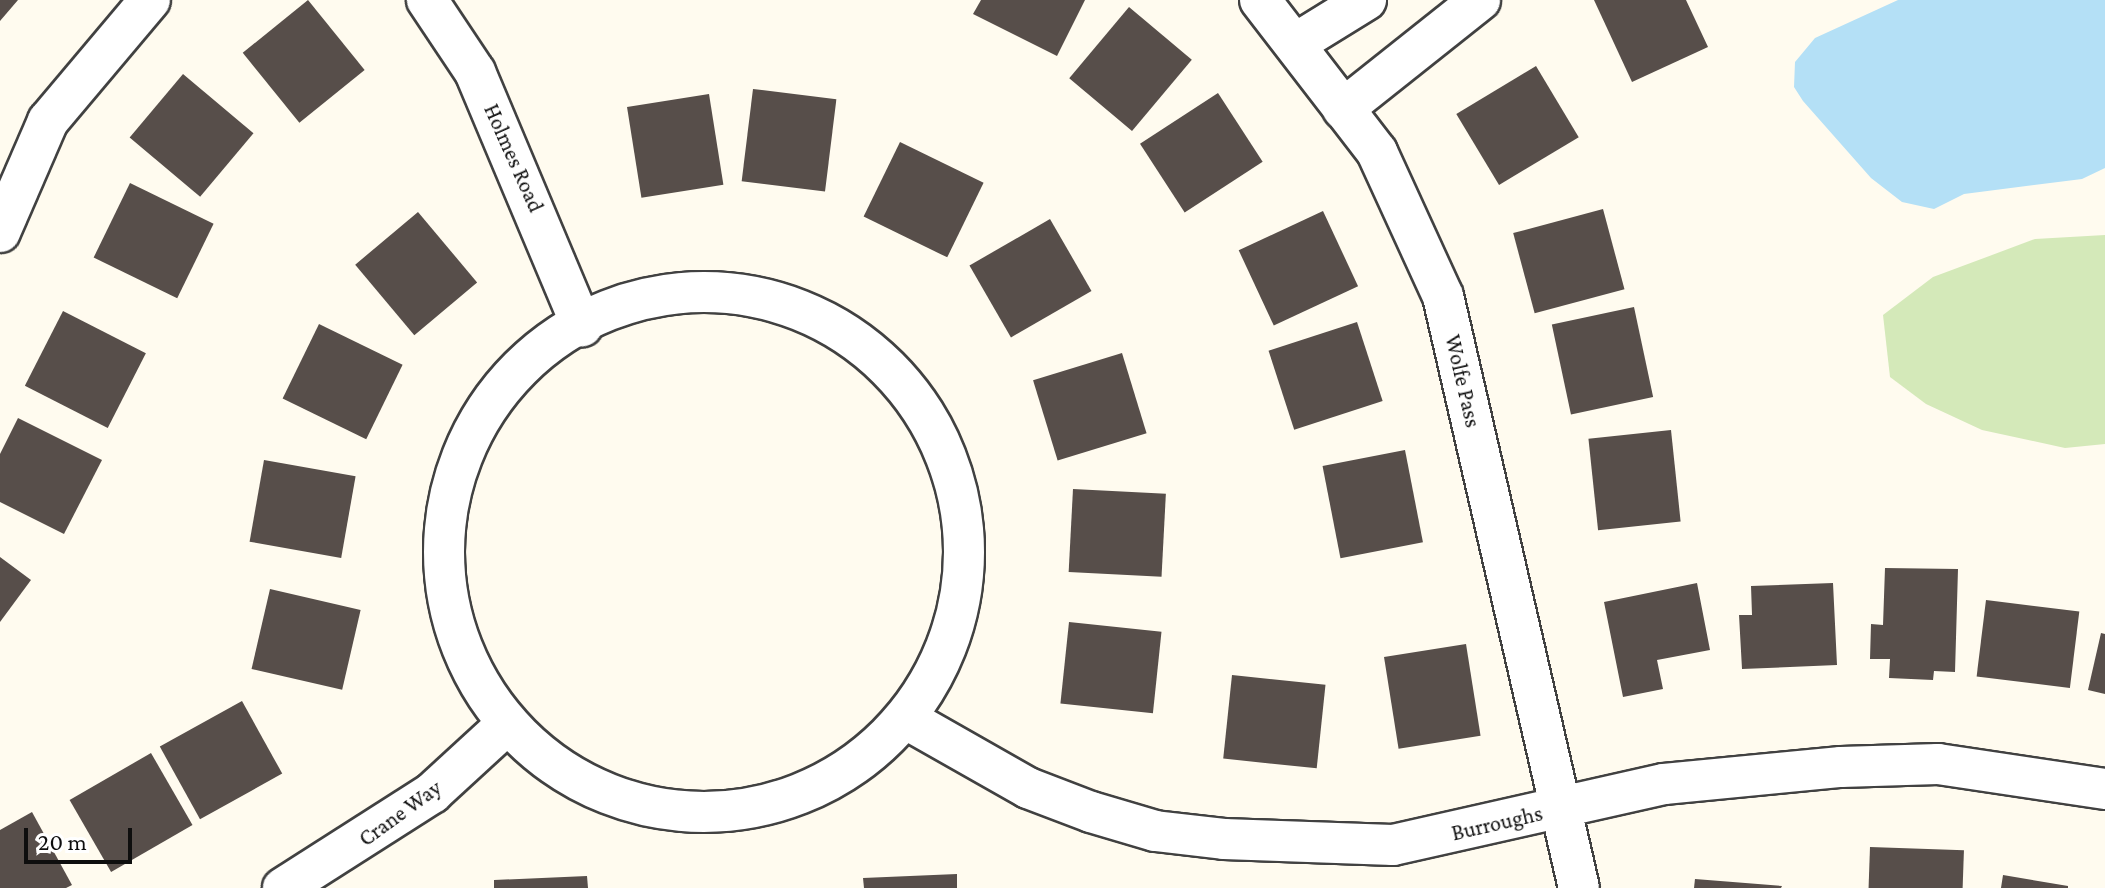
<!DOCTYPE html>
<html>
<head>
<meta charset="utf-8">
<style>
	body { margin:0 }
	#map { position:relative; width:2105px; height:888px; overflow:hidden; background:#fffbef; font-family:"Crimson Pro",serif }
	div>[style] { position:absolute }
	.green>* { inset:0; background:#d4e9b9 }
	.water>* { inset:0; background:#b4e0f6 }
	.building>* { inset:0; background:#574e4a; transform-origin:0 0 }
	.roads { filter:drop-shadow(2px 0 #414141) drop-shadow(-2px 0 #414141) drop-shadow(0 2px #414141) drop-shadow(0 -2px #414141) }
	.minor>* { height:40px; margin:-20px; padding:0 20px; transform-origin:20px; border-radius:20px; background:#fff }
	.minor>.ring { margin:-20px; padding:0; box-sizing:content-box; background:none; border:40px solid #fff; border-radius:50% }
	span { translate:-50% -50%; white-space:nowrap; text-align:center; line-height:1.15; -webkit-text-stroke:8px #fff; paint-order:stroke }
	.street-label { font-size:22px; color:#0e0e0e }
	.scale { position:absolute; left:24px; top:828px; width:108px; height:36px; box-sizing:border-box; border:4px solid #0e0e0e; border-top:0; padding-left:10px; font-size:24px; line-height:28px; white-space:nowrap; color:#0e0e0e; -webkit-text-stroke:6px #fff; paint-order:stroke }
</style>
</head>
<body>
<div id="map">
	<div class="green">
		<i style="clip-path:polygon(2105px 235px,2105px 444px,2065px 448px,1982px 430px,1926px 404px,1890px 377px,1883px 315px,1933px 277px,2035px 239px)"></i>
	</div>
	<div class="water">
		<i style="clip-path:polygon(1898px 0,2105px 0,2105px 168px,2082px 179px,1964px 194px,1934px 209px,1902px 202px,1871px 178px,1803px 101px,1794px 87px,1795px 62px,1815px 38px)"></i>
	</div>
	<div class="building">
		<i style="clip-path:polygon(0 0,18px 0,0 21px)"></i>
		<i style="left:308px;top:0;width:90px;height:84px;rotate:51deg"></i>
		<i style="clip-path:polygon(981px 0,1085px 0,1057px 56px,973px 14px)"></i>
		<i style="clip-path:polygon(1594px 0,1686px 0,1708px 47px,1632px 82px)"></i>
		<i style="left:1129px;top:7px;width:82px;height:93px;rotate:40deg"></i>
		<i style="left:1536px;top:66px;width:83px;height:93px;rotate:59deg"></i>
		<i style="left:183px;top:74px;width:92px;height:83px;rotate:40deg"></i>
		<i style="left:753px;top:89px;width:84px;height:93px;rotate:7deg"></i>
		<i style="left:1218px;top:93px;width:82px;height:93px;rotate:57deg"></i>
		<i style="left:709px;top:94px;width:92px;height:83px;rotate:81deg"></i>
		<i style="left:900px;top:142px;width:93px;height:83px;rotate:26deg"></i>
		<i style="left:130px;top:183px;width:93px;height:83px;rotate:26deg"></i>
		<i style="left:1603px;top:209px;width:83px;height:93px;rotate:75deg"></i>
		<i style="left:1323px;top:211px;width:83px;height:93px;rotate:65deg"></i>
		<i style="left:418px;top:212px;width:92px;height:82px;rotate:50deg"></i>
		<i style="left:1050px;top:219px;width:83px;height:93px;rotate:60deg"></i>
		<i style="left:1634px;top:307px;width:92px;height:84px;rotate:78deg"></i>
		<i style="left:63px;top:311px;width:93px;height:84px;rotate:27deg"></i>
		<i style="left:1357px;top:322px;width:83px;height:93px;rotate:72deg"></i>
		<i style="left:319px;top:324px;width:93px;height:83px;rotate:26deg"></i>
		<i style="left:1122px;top:353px;width:84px;height:93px;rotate:73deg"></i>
		<i style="clip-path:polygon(18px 418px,102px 460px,64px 534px,0 502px,0 454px)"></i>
		<i style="left:1671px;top:430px;width:92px;height:83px;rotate:84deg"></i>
		<i style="left:1405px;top:450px;width:94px;height:84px;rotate:79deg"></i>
		<i style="left:264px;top:460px;width:93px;height:83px;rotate:10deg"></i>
		<i style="left:1073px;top:489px;width:93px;height:83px;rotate:3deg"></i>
		<i style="clip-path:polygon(0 557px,31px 580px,0 622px)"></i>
		<i style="clip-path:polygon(1885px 568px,1958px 569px,1955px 672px,1934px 671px,1933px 680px,1889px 678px,1890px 659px,1870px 659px,1871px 624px,1883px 625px)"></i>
		<i style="clip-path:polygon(1697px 583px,1710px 650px,1657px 660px,1663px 689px,1623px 697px,1604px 602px)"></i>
		<i style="clip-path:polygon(1833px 583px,1837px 665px,1742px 669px,1739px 615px,1752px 615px,1751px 586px)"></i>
		<i style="left:270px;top:589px;width:93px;height:82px;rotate:13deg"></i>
		<i style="left:1986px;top:600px;width:94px;height:77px;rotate:7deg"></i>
		<i style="left:1069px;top:622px;width:93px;height:82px;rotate:6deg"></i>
		<i style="clip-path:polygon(2101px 633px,2105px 634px,2105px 694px,2088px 690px)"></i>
		<i style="left:1466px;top:644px;width:93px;height:83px;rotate:81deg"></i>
		<i style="left:1232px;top:675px;width:94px;height:84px;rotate:6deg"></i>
		<i style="left:242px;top:701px;width:83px;height:94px;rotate:61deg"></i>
		<i style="left:151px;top:753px;width:83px;height:94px;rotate:60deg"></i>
		<i style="clip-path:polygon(32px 812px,72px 885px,66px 888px,0 888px,0 830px)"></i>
		<i style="left:1870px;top:847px;width:94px;height:41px;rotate:2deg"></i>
		<i style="clip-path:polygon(957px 874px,957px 888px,864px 888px,863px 878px)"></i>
		<i style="clip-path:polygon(2003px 875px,2068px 886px,2068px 888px,2001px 888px)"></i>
		<i style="clip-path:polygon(587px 876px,588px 888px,494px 888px,494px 880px)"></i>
		<i style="clip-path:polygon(1695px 879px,1782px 886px,1781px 888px,1694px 888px)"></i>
	</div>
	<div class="roads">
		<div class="minor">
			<i style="left:427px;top:0;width:87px;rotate:56.3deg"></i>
			<i style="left:475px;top:72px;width:276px;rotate:67.2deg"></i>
			<i style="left:1260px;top:0;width:192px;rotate:52.4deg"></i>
			<i style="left:1377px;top:152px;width:158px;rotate:65.4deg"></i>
			<i style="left:1443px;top:296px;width:607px;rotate:77.06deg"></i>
			<i style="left:1298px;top:42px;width:80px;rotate:-31.7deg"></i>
			<i style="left:1343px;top:109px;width:175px;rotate:-38.5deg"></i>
			<i style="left:0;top:232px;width:121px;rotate:-66.6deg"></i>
			<i style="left:48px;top:121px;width:158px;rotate:-49.9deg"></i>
			<i class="ring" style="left:444px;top:292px;width:480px;height:480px"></i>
			<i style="left:910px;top:721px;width:136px;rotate:29.6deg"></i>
			<i style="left:1028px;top:788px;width:67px;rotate:20.9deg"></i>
			<i style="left:1091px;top:812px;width:67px;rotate:16.5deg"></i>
			<i style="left:1155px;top:831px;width:69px;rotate:6.6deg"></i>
			<i style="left:1224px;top:839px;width:169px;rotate:2deg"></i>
			<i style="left:1393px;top:845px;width:278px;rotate:-12.7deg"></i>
			<i style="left:1664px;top:784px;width:178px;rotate:-5.5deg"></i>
			<i style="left:1841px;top:767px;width:97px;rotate:-1.8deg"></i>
			<i style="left:1938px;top:764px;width:169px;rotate:8.5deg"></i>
			<i style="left:283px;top:888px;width:177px;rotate:-32.5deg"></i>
			<i style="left:432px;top:793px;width:102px;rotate:-42.6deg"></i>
		</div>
	</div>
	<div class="street-label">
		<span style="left:514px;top:158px;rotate:66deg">Holmes Road</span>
		<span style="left:1463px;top:381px;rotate:77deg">Wolfe Pass</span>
		<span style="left:400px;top:813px;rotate:-36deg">Crane Way</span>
		<span style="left:1497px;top:823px;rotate:-13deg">Burroughs</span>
	</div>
	<div class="scale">20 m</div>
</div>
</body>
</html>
